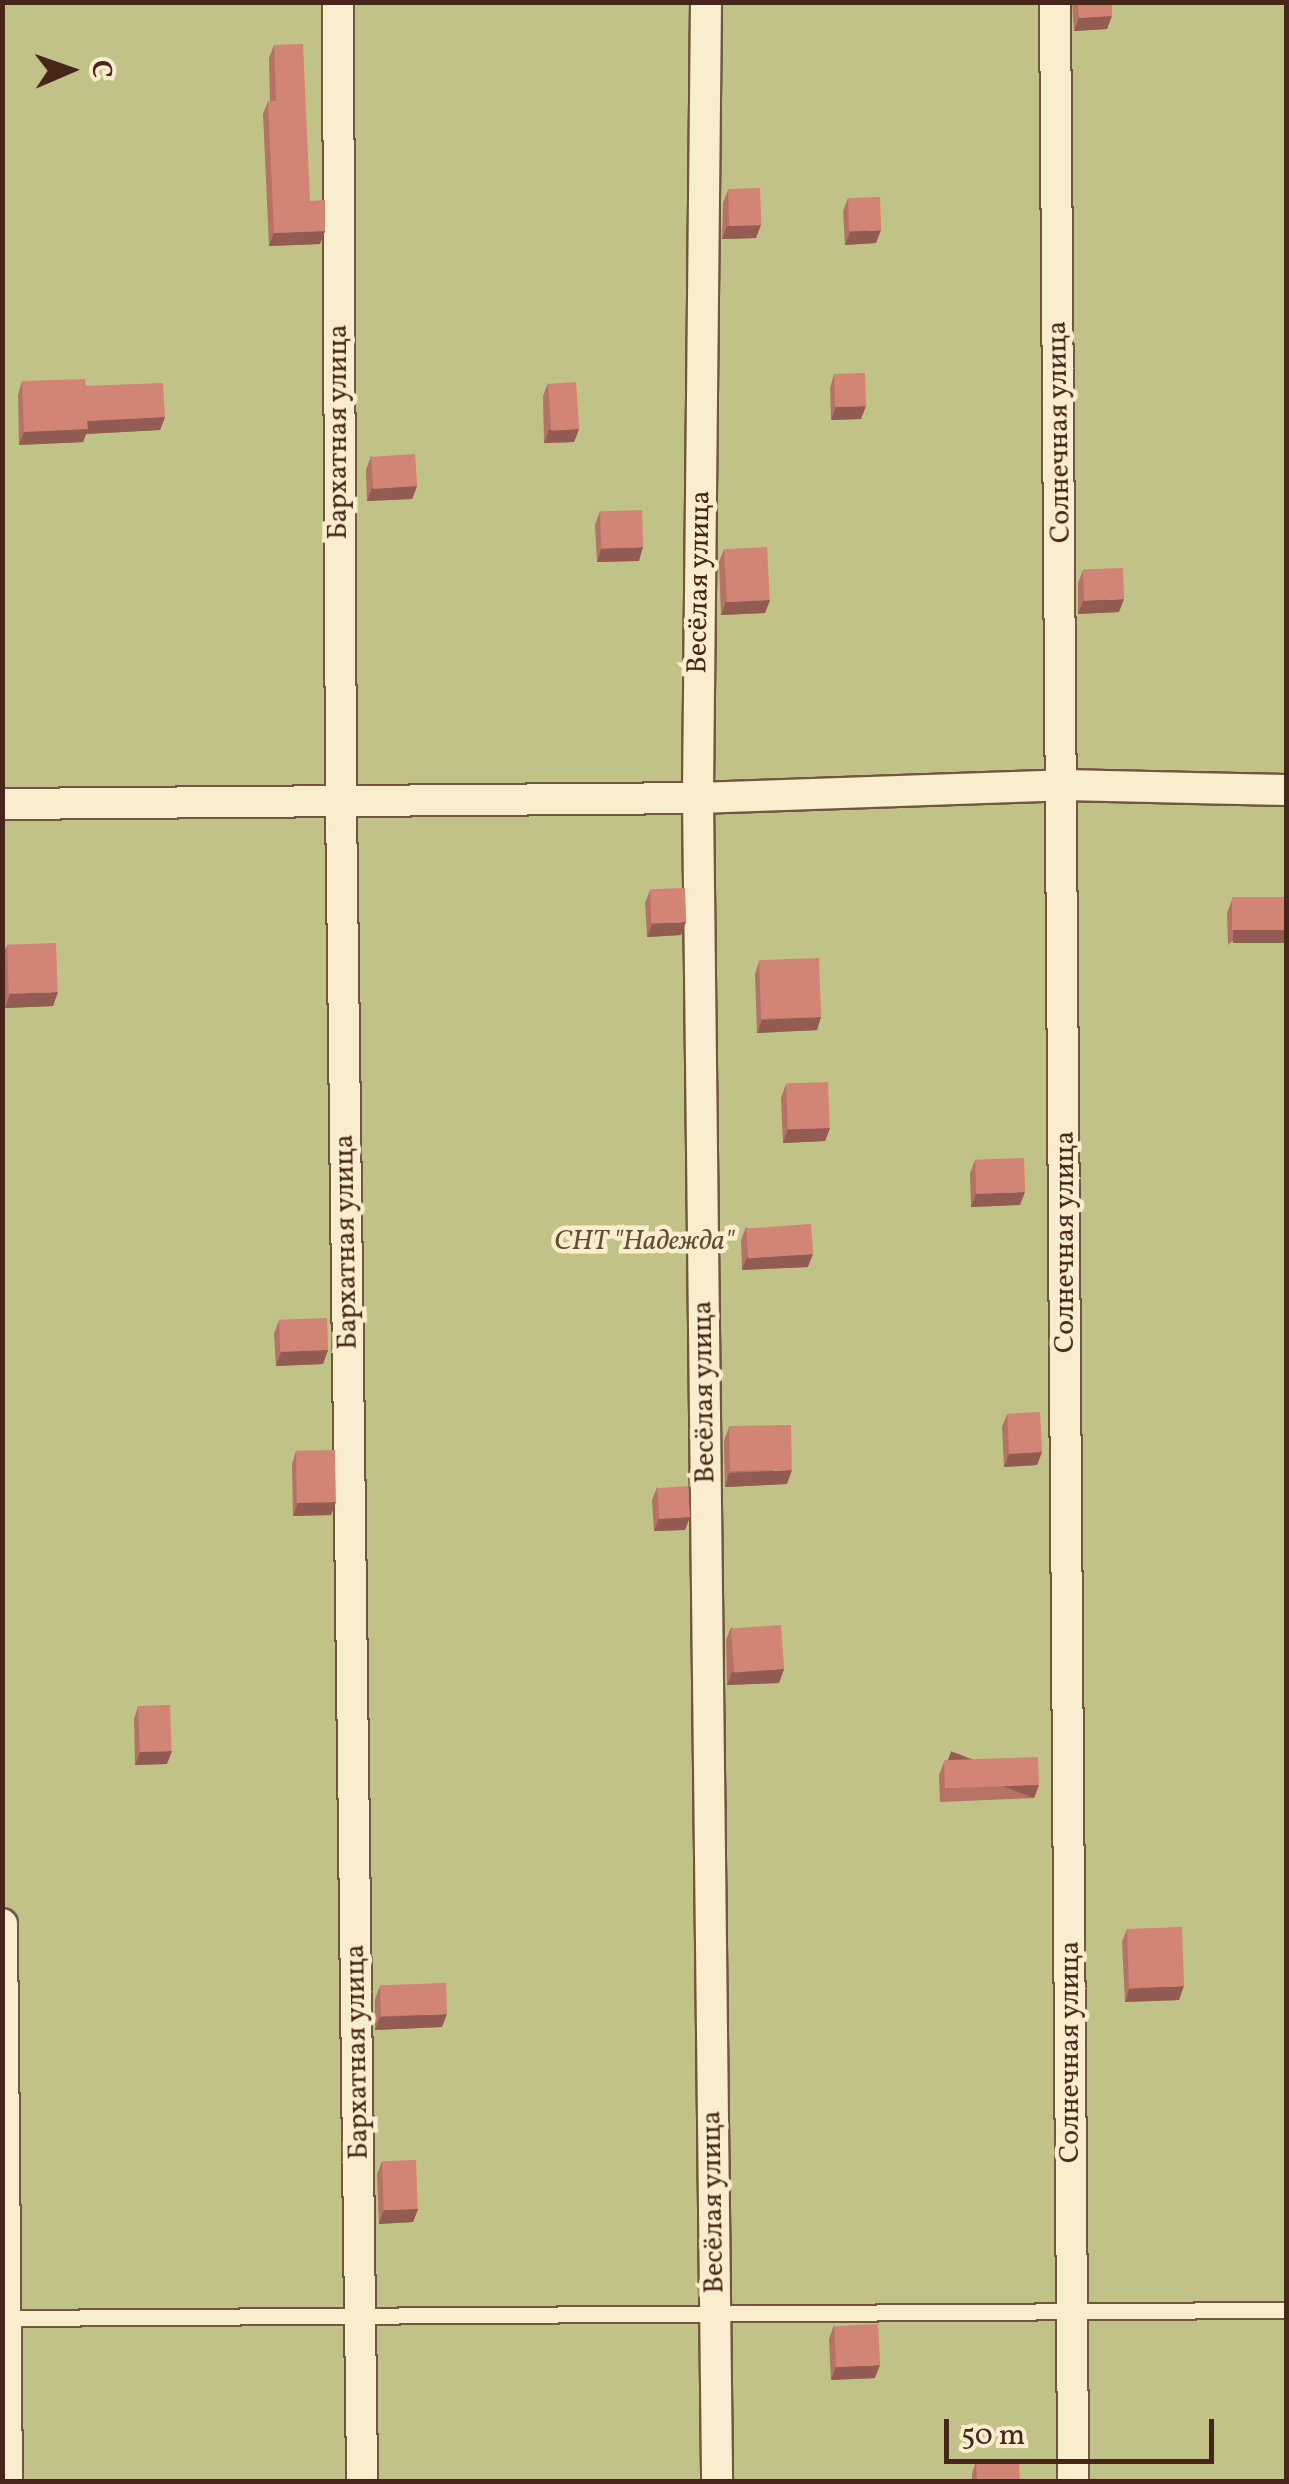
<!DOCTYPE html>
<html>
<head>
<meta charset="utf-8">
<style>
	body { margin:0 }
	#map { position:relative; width:1289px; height:2484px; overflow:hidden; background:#f4e4b1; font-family:Vollkorn,serif }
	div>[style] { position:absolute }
	.green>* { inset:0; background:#c1c287; transform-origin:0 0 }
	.roads { filter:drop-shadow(2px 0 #725640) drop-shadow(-2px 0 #725640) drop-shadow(0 2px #725640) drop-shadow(0 -2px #725640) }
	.service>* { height:15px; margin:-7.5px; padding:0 7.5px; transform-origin:7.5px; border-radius:7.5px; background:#f8edcc }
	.minor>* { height:30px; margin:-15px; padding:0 15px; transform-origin:15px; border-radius:15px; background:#f8edcc }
	.wall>* { inset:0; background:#b57265 }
	.shaded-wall>* { inset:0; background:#935c52; transform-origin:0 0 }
	.building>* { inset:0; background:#d28475; transform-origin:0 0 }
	span { translate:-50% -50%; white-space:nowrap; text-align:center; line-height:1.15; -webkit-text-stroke:9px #f8edcc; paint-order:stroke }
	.street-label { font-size:28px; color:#46261a }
	.park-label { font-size:28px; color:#654d35; font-style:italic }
	.frame { position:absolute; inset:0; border:5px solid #46261a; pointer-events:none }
	.north { position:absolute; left:20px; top:20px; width:100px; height:100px; -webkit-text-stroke:8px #f8edcc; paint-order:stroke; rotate:88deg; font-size:28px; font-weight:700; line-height:40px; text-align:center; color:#46261a }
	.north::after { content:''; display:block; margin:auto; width:35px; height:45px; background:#46261a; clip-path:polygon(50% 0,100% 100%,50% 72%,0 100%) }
	.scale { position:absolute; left:944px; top:2419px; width:270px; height:45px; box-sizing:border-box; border:5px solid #46261a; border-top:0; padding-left:12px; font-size:30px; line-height:35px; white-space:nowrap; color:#46261a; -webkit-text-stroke:8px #f8edcc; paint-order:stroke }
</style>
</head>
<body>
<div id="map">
	<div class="green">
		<i style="left:3px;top:3px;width:1283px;height:2478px"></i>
	</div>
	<div class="roads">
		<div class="service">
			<i style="left:2px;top:2318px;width:1284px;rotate:-0.36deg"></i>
		</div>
		<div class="minor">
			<i style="left:338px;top:2px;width:801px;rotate:89.79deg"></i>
			<i style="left:341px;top:803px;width:1679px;rotate:89.28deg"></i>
			<i style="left:706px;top:2px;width:796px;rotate:90.58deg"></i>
			<i style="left:698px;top:798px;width:1684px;rotate:89.35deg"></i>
			<i style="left:1055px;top:2px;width:2480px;rotate:89.58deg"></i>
			<i style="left:2px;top:804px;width:696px;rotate:-0.49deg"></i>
			<i style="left:698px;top:798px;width:366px;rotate:-2deg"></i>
			<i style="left:1064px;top:785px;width:222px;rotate:1.3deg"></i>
			<i style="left:2px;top:1924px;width:558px;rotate:89.49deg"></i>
		</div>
	</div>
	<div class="wall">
		<i style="clip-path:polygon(1072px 2px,1112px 2px,1107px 29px,1074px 31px)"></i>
		<i style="clip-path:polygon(274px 45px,310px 201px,325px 231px,320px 244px,269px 246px,263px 114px,268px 101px,270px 101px,269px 58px)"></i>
		<i style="clip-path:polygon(728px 190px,756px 238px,722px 239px,723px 203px)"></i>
		<i style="clip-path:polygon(848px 198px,876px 243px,845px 245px,843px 211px)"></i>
		<i style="clip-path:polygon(834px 374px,861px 419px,831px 420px,830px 388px)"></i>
		<i style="clip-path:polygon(22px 381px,86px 386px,165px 417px,160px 430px,86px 434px,83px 442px,19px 445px,18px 395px)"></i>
		<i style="clip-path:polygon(548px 383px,579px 429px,574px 442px,544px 443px,543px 396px)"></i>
		<i style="clip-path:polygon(371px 456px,417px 486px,412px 499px,367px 501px,366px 470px)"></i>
		<i style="clip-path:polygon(600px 511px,639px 561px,597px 562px,595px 525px)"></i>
		<i style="clip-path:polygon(724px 549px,770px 600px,765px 613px,721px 615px,719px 562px)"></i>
		<i style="clip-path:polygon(1083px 570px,1119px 612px,1078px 614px,1078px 583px)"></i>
		<i style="clip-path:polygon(650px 890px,681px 935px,647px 937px,645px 903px)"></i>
		<i style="clip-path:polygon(1286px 897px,1228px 945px,1227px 913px,1232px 900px)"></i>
		<i style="clip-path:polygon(7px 945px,53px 1006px,5px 1008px,2px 958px)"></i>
		<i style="clip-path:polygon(759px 961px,821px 1017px,817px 1030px,757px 1033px,755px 974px)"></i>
		<i style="clip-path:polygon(786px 1084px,830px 1128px,825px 1141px,783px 1143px,781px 1098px)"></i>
		<i style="clip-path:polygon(975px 1160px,1020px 1205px,971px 1207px,970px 1173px)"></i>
		<i style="clip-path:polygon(746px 1227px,808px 1267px,742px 1270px,741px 1240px)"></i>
		<i style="clip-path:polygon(279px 1320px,328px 1350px,323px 1364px,276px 1366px,274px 1334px)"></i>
		<i style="clip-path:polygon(1007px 1414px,1042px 1452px,1037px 1465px,1004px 1467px,1002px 1427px)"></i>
		<i style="clip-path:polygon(729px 1427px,787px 1484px,725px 1487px,724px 1441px)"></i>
		<i style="clip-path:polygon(296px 1451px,331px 1515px,293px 1516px,292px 1464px)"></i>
		<i style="clip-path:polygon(657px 1487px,690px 1517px,685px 1530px,654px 1531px,652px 1500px)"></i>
		<i style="clip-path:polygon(731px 1627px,784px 1669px,779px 1683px,727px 1685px,726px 1640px)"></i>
		<i style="clip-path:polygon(138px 1706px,167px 1764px,135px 1765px,134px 1719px)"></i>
		<i style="clip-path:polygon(944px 1762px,1039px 1785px,1034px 1798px,940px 1802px,939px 1775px)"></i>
		<i style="clip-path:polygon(1127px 1929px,1179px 2000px,1125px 2002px,1122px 1942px)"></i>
		<i style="clip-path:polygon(380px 1986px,442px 2027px,375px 2030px,375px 1999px)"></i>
		<i style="clip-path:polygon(382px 2161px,418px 2209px,413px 2222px,379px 2224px,377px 2174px)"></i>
		<i style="clip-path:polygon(834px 2325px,875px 2378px,831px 2380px,829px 2339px)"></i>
		<i style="clip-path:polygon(976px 2461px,1020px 2482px,972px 2482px,972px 2474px)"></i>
	</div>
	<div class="shaded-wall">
		<i style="clip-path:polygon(1112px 16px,1107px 29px,1074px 31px,1079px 18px)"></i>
		<i style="clip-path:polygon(761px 225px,756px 238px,722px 239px,727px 226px)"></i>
		<i style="clip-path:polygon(881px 230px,876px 243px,845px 245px,850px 232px)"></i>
		<i style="clip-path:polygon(325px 231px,320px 244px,269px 246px,274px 233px)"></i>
		<i style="clip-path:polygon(866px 406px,861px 419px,831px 420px,836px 407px)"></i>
		<i style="clip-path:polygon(165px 417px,160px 430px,86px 434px,83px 442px,19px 445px,24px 432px,87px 421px)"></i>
		<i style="clip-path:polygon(579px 429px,574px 442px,544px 443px,549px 430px)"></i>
		<i style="clip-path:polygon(417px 486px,412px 499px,367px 501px,372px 488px)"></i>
		<i style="clip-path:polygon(643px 547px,639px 561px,597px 562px,601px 549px)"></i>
		<i style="clip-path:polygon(1124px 599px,1119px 612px,1078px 614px,1083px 601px)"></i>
		<i style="clip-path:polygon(770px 600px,765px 613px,721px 615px,726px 602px)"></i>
		<i style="clip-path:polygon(686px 922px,681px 935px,647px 937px,652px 924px)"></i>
		<i style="left:1286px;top:930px;width:13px;height:53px;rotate:90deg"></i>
		<i style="clip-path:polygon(58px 992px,53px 1006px,5px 1008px,10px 994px)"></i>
		<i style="clip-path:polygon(821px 1017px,817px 1030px,757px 1033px,762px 1020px)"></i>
		<i style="clip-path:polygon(830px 1128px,825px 1141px,783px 1143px,788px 1129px)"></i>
		<i style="clip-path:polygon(1025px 1192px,1020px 1205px,971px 1207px,976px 1194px)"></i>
		<i style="clip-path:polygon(813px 1254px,808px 1267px,742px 1270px,747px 1257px)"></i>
		<i style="clip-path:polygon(328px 1350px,323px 1364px,276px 1366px,281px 1352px)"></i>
		<i style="clip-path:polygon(1042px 1452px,1037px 1465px,1004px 1467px,1009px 1454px)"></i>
		<i style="clip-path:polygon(792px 1470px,787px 1484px,725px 1487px,729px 1473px)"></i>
		<i style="clip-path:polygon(336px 1502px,331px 1515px,293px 1516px,298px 1503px)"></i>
		<i style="clip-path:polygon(690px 1517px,685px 1530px,654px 1531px,659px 1518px)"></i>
		<i style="clip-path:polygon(784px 1669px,779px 1683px,727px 1685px,732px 1672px)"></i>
		<i style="clip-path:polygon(172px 1751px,167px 1764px,135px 1765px,140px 1752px)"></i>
		<i style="left:1039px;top:1785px;width:14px;height:94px;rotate:111deg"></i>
		<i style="clip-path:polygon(1184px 1986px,1179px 2000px,1125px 2002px,1129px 1989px)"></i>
		<i style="clip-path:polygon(447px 2014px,442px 2027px,375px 2030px,380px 2017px)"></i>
		<i style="clip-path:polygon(418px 2209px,413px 2222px,379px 2224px,384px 2210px)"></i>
		<i style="clip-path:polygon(880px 2365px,875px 2378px,831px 2380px,836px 2367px)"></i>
	</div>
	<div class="building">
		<i style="clip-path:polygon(1078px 2px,1112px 2px,1112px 16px,1079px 18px)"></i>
		<i style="clip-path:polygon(303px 44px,310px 201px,325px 200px,325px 231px,274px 233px,268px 101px,276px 101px,274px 45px)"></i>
		<i style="left:760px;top:188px;width:37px;height:32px;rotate:88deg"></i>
		<i style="left:880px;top:197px;width:33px;height:32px;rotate:88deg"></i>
		<i style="left:865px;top:373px;width:33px;height:31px;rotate:88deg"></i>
		<i style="clip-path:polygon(85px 379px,86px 386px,163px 383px,165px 417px,87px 421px,88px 429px,24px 432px,22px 381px)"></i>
		<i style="left:576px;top:382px;width:47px;height:28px;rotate:86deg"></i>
		<i style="left:415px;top:454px;width:32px;height:44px;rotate:86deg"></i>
		<i style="left:642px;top:510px;width:37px;height:42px;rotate:88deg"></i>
		<i style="left:767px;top:547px;width:53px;height:43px;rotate:87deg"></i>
		<i style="left:1123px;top:568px;width:31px;height:40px;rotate:88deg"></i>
		<i style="left:685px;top:888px;width:34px;height:35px;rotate:88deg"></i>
		<i style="left:1286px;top:897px;width:33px;height:54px;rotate:90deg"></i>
		<i style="left:56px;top:943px;width:49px;height:49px;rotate:88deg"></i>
		<i style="left:819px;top:958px;width:59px;height:60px;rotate:88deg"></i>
		<i style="left:828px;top:1082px;width:46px;height:42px;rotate:88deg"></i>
		<i style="left:1024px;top:1158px;width:34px;height:49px;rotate:88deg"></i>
		<i style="left:811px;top:1224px;width:30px;height:65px;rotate:86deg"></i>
		<i style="left:327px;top:1318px;width:32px;height:48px;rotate:88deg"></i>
		<i style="left:1040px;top:1412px;width:40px;height:33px;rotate:87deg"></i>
		<i style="left:791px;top:1425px;width:45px;height:62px;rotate:89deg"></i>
		<i style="left:335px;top:1450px;width:52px;height:39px;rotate:89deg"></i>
		<i style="left:688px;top:1486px;width:31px;height:31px;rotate:86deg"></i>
		<i style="left:781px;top:1625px;width:44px;height:50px;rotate:86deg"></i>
		<i style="left:170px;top:1705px;width:46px;height:32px;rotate:88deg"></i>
		<i style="left:1038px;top:1757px;width:28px;height:94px;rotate:88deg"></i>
		<i style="left:1182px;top:1927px;width:59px;height:55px;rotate:88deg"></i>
		<i style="left:446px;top:1983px;width:31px;height:66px;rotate:88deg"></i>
		<i style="left:416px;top:2160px;width:49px;height:34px;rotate:88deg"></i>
		<i style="left:878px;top:2324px;width:41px;height:44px;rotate:87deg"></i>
		<i style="left:1019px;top:2459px;width:23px;height:43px;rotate:88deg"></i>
	</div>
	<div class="street-label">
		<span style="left:339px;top:432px;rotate:-90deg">Бархатная улица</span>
		<span style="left:1060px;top:432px;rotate:-91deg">Солнечная улица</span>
		<span style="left:700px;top:582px;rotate:-89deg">Весёлая улица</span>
		<span style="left:347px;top:1242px;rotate:-91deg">Бархатная улица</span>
		<span style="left:1066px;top:1242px;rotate:-90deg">Солнечная улица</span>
		<span style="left:705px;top:1392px;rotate:-91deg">Весёлая улица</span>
		<span style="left:358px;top:2052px;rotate:-91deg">Бархатная улица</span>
		<span style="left:1071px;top:2052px;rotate:-90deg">Солнечная улица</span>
		<span style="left:714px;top:2202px;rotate:-91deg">Весёлая улица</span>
	</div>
	<div class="park-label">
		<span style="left:644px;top:1242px">СНТ "Надежда"</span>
	</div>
	<div class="frame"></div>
	<div class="north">С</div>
	<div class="scale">50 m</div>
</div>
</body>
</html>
